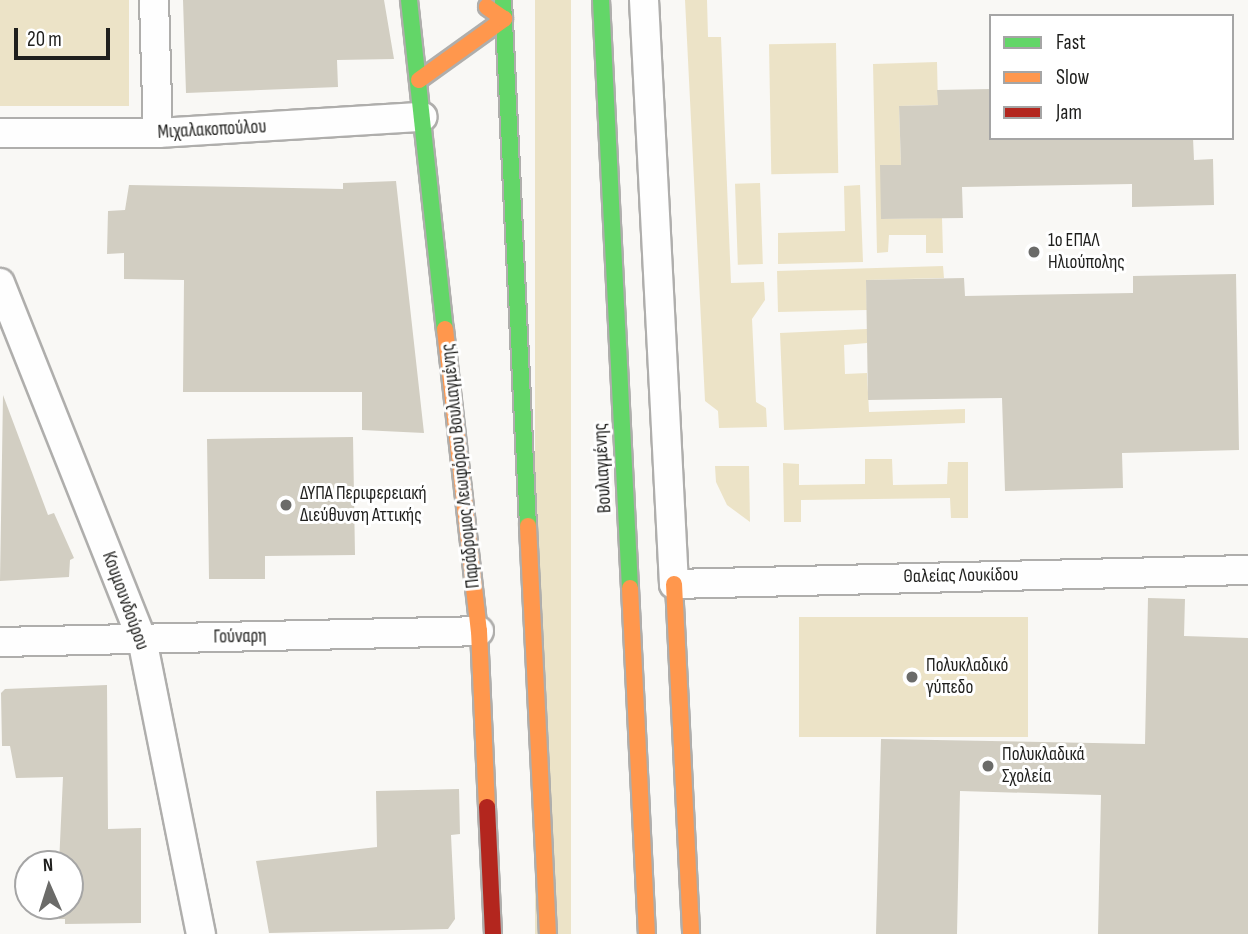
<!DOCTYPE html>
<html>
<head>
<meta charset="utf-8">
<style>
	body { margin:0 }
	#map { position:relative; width:1248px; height:934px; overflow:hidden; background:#f9f8f5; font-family:"Sofia Sans Condensed",sans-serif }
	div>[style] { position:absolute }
	.green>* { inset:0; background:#ece3c7; transform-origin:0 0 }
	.building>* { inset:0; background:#d2cec2 }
	.roads { filter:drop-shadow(2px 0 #afaeac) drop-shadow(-2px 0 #afaeac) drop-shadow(0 2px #afaeac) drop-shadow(0 -2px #afaeac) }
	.street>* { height:28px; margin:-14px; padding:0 14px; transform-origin:14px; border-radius:14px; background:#fefefe }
	.fast>* { height:16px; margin:-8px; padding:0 8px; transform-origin:8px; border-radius:8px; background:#63d668 }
	.slow>* { height:16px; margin:-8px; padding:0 8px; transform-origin:8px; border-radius:8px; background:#ff974d }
	.jam>* { height:16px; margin:-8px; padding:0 8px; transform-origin:8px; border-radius:8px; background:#b3261e }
	.dots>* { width:19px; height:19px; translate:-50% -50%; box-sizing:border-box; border:4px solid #fff; border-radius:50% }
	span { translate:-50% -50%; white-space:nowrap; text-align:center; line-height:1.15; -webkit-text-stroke:6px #fff; paint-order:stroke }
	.street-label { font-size:19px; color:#1f1f1d }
	.poi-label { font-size:19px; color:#1f1f1d }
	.left { translate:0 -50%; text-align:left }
	.legend { position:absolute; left:989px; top:14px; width:245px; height:126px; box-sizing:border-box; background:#fff; border:2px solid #a5a5a5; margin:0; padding:9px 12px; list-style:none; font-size:21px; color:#1f1f1d }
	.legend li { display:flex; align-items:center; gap:14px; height:35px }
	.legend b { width:35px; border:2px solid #a5a5a5 }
	.north { position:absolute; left:14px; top:850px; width:70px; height:70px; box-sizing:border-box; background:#fff; border:2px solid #a5a5a5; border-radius:50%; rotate:357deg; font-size:19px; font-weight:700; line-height:28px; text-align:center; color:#1f1f1d }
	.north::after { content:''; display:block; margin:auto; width:24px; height:32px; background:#6b6b69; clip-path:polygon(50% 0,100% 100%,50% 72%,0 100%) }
	.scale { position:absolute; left:14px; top:28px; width:96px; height:32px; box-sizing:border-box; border:4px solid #1f1f1d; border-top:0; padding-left:9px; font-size:21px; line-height:24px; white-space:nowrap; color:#1f1f1d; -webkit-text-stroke:5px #fff; paint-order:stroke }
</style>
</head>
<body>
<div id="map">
	<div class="green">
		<i style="left:0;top:0;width:129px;height:106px"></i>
		<i style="left:535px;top:0;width:36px;height:935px"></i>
		<i style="clip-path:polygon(685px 0,707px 0,708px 37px,721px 37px,731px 283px,764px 282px,765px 300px,752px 319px,756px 402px,766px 408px,767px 427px,719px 428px,718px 411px,705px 401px)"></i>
		<i style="left:836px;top:43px;width:130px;height:67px;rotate:89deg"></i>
		<i style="clip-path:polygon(937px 62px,938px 105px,899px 106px,901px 165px,881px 219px,942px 218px,943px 253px,926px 253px,926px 235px,889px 235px,888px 252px,877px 253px,873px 64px)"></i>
		<i style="left:760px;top:183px;width:81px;height:25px;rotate:88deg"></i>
		<i style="clip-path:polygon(860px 185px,863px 262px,778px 264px,778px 233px,845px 231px,844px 186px)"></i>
		<i style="clip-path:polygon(943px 266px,944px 278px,866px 280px,867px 310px,778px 312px,777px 271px)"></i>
		<i style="clip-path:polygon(867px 329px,867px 343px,844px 345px,845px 374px,867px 373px,869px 412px,965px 409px,965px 423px,784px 430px,780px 333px)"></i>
		<i style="clip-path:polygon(865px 459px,892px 459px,893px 485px,947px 484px,948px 462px,968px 462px,968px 518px,951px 518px,950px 498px,801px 500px,801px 522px,784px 522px,783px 463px,799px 464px,799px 485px,865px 484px)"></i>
		<i style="clip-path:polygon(715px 466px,749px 466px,750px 522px,727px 505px,716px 482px)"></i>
		<i style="left:799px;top:617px;width:229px;height:120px"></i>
	</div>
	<div class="building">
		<i style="clip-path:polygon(183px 0,384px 0,394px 59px,337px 60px,338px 87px,186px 93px)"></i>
		<i style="clip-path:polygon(991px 89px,991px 138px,1193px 138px,1194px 160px,1213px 159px,1214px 205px,1132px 207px,1132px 184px,962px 187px,963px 218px,881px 219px,880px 165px,901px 165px,899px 106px,938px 105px,937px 90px)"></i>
		<i style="clip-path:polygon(396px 181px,424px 433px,362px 430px,362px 392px,183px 392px,184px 280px,124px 279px,124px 253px,107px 254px,108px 211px,125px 210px,129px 185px,343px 189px,343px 183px)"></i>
		<i style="clip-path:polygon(1236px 274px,1239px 450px,1122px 453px,1123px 488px,1005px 491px,1002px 398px,868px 400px,866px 280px,964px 278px,965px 296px,1133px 293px,1133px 276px)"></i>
		<i style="clip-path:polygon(3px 395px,48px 515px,54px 513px,74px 558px,70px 560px,69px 577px,0 581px)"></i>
		<i style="clip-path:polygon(353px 437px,355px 555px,265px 556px,265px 579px,209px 579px,207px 439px)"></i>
		<i style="clip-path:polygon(1148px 598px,1185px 599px,1184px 636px,1248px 638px,1248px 934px,1098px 934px,1101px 795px,960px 791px,957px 934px,876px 934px,881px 739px,1145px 744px)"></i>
		<i style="clip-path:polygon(107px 685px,108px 829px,141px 828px,141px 923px,65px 924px,65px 919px,59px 919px,59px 906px,70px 906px,70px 864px,59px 864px,63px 777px,16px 778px,10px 746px,2px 746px,1px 693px,5px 689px)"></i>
		<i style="clip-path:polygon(459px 789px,460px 834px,451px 835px,455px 919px,448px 929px,269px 933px,256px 861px,377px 847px,376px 791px)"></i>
	</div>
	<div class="roads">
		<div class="street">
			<i style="left:154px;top:0;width:133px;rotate:88.3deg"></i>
			<i style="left:644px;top:0;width:585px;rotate:87.06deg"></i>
			<i style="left:674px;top:584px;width:574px;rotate:-1.4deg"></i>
			<i style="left:0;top:133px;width:158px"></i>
			<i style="left:158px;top:133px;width:265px;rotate:-3.5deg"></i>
			<i style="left:0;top:283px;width:383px;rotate:68.3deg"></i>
			<i style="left:142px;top:639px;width:301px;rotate:78.7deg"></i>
			<i style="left:0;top:642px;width:479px;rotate:-1.3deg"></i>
		</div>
		<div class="fast">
			<i style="left:409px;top:0;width:331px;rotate:83.8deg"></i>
			<i style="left:503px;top:0;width:527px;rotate:87.28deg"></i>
			<i style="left:601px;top:0;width:589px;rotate:87.18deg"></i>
		</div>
		<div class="slow">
			<i style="left:419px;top:80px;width:105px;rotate:-35.7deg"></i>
			<i style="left:504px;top:19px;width:21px;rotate:-145deg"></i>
			<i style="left:445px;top:329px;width:304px;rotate:83.6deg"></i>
			<i style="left:479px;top:631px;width:176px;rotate:87.4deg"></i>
			<i style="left:528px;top:526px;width:408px;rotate:87.2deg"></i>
			<i style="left:674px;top:584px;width:350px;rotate:87.2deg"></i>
			<i style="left:630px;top:588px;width:346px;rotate:87.2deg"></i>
		</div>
		<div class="jam">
			<i style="left:487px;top:807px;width:127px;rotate:87.3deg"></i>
		</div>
	</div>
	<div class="dots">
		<i style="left:1034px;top:252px;background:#6b6b69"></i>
		<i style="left:286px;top:505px;background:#6b6b69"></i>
		<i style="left:912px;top:677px;background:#6b6b69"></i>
		<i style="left:988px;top:766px;background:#6b6b69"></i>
	</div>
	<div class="street-label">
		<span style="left:212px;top:130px;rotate:-3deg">Μιχαλακοπούλου</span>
		<span style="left:461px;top:466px;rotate:-96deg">Παράδρομος Λεωφόρου Βουλιαγμένης</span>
		<span style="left:603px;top:468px;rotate:-93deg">Βουλιαγμένης</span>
		<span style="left:961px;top:576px;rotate:-1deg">Θαλείας Λουκίδου</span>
		<span style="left:125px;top:601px;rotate:70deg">Κουμουνδούρου</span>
		<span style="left:240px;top:637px;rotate:-1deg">Γούναρη</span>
	</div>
	<div class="poi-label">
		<span class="left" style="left:1048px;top:252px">1ο ΕΠΑΛ<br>Ηλιούπολης</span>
		<span class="left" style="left:300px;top:505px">ΔΥΠΑ Περιφερειακή<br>Διεύθυνση Αττικής</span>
		<span class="left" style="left:926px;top:677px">Πολυκλαδικό<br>γύπεδο</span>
		<span class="left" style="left:1002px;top:766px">Πολυκλαδικά<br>Σχολεία</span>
	</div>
	<ul class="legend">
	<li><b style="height:9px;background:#63d668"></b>Fast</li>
	<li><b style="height:9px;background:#ff974d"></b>Slow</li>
	<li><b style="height:9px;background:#b3261e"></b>Jam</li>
	</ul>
	<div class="north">N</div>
	<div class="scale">20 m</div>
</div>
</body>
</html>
